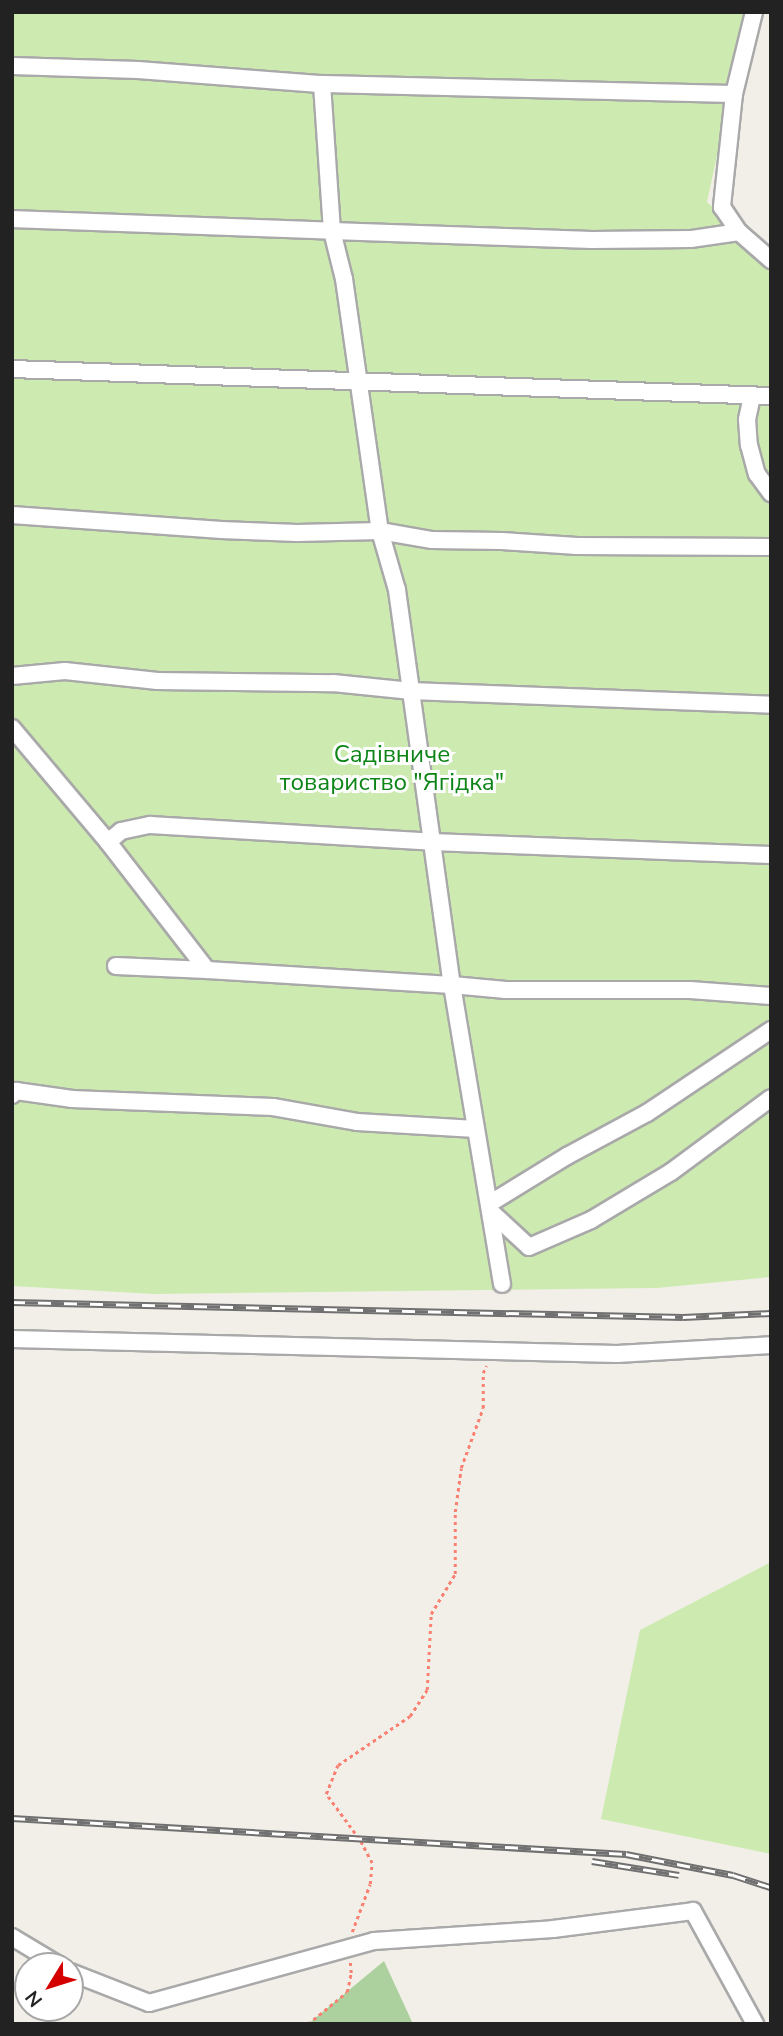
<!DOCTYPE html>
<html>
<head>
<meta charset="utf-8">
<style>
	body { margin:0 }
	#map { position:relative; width:783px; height:2036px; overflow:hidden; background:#f2efe9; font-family:"Nunito Sans",sans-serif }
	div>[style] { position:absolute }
	.grass>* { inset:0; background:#cdebb0 }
	.forest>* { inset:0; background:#add19e }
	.path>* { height:2.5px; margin-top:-1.25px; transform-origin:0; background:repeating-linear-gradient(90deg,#fa8072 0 3.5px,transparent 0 7px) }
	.roads { filter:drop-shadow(2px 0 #a9a9a9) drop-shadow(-2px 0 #a9a9a9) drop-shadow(0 2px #a9a9a9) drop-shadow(0 -2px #a9a9a9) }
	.minor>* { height:16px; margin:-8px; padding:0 8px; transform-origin:8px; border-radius:8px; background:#fff }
	.rail>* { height:7px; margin-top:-3.5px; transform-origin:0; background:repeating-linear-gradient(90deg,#fff 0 13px,#707070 0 26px); box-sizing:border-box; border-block:2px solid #707070 }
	span { translate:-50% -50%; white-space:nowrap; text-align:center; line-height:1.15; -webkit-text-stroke:6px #fff; paint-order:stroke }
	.park-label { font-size:24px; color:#0c8416 }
	.frame { position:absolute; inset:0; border:14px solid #222; pointer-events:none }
	.north { position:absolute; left:14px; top:1952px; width:70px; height:70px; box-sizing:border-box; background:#fff; border:2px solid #a7a7a7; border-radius:50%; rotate:232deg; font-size:19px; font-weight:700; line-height:28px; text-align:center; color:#222 }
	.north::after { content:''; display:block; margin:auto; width:24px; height:32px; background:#d40000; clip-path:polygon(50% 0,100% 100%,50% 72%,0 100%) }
</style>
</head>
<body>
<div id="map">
	<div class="grass">
		<i style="clip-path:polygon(12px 12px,748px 12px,707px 202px,771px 260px,771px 1277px,657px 1288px,154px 1294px,12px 1286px)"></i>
		<i style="clip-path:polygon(771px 1562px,771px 1854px,601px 1819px,640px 1630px)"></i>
	</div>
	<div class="forest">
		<i style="clip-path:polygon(384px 1961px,413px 2024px,308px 2024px)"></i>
	</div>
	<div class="path">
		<i style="left:352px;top:1932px;width:51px;rotate:-69.4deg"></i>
		<i style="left:370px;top:1884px;width:21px;rotate:-85deg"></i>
		<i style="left:372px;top:1863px;width:27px;rotate:-118deg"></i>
		<i style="left:359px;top:1839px;width:56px;rotate:-126.3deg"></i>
		<i style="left:326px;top:1794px;width:31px;rotate:-68deg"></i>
		<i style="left:338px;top:1765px;width:87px;rotate:-34.2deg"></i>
		<i style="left:410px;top:1716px;width:31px;rotate:-57deg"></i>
		<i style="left:427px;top:1690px;width:76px;rotate:-87deg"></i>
		<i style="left:431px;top:1614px;width:47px;rotate:-59deg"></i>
		<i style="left:455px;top:1574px;width:62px;rotate:-90deg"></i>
		<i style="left:455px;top:1512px;width:44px;rotate:-82.2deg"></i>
		<i style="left:461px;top:1468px;width:64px;rotate:-69.9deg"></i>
		<i style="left:483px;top:1408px;width:35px;rotate:-90deg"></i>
		<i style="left:483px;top:1373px;width:8px;rotate:-67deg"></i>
		<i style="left:308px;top:2024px;width:50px;rotate:-39.4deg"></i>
		<i style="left:347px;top:1992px;width:19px;rotate:-78deg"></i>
		<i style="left:351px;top:1973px;width:11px;rotate:-95deg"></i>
	</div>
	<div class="roads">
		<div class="minor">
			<i style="left:754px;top:12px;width:84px;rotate:103.7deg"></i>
			<i style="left:734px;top:94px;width:114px;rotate:96.1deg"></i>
			<i style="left:722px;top:207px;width:30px;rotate:56deg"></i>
			<i style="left:739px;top:232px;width:43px;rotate:41.2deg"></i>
			<i style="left:12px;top:66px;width:126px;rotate:1.8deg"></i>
			<i style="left:138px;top:70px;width:185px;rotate:4.4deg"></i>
			<i style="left:12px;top:219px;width:320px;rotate:2.1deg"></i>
			<i style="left:332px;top:231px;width:147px;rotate:-93.9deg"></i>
			<i style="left:322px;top:84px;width:412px;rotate:1.4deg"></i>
			<i style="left:739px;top:232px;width:49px;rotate:171.7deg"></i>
			<i style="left:691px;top:239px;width:99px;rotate:179.4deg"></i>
			<i style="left:592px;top:240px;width:260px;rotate:-178deg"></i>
			<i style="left:332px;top:231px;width:49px;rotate:76deg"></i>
			<i style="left:344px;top:279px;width:255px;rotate:81.9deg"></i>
			<i style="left:380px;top:531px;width:61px;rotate:73.9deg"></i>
			<i style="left:397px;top:590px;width:399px;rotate:82.1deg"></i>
			<i style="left:452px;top:985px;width:54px;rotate:5.3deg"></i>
			<i style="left:506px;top:990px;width:184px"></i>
			<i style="left:690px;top:990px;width:81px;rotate:4.2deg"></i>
			<i style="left:12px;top:369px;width:759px;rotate:2.04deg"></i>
			<i style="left:752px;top:396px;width:24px;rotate:102deg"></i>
			<i style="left:747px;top:419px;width:26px;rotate:86deg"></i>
			<i style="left:749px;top:445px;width:30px;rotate:75deg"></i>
			<i style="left:757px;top:474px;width:24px;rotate:54deg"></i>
			<i style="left:12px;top:515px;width:210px;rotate:4.1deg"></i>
			<i style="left:221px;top:530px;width:76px;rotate:2.3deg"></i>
			<i style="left:297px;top:533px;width:83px;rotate:-1.4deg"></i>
			<i style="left:380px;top:531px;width:53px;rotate:9.8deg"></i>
			<i style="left:432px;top:540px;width:70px;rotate:0.8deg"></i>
			<i style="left:502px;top:541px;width:75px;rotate:3.8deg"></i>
			<i style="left:577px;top:546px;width:194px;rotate:0.3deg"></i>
			<i style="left:12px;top:676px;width:53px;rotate:-5.4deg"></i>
			<i style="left:65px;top:671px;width:93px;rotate:6.2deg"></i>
			<i style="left:157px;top:681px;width:176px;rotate:0.7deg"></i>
			<i style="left:333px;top:683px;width:79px;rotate:5.8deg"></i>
			<i style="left:412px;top:691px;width:359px;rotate:2.2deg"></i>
			<i style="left:12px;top:728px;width:149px;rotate:49.9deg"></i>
			<i style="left:108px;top:842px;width:162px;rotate:52.3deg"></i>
			<i style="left:207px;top:970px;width:245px;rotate:3.5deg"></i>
			<i style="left:452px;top:985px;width:303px;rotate:80.5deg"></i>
			<i style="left:108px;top:842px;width:17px;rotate:-40deg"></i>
			<i style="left:121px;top:831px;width:30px;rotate:-12deg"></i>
			<i style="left:150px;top:825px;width:283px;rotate:3.4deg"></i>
			<i style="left:432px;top:842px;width:339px;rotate:2.2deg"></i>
			<i style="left:116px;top:966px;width:91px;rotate:2.5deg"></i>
			<i style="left:12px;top:1095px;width:6px;rotate:-45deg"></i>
			<i style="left:16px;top:1091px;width:57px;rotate:8.1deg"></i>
			<i style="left:72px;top:1099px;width:201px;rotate:2.3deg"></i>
			<i style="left:273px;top:1107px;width:85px;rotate:10.1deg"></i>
			<i style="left:357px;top:1122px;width:119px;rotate:3.4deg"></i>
			<i style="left:489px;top:1204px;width:92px;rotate:-31.6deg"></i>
			<i style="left:567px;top:1156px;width:91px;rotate:-28.3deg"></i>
			<i style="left:647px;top:1113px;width:149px;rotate:-33.8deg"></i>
			<i style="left:490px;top:1211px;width:53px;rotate:42.7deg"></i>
			<i style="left:529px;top:1247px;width:68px;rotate:-23.5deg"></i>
			<i style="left:591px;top:1220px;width:93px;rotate:-31deg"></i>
			<i style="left:671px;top:1172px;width:124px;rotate:-36.5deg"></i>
			<i style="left:12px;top:1339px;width:605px;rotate:1.42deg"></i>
			<i style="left:617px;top:1354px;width:154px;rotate:-3.3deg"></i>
			<i style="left:12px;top:1937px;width:56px;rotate:31.1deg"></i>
			<i style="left:70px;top:1972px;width:85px;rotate:21.4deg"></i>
			<i style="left:149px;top:2003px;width:233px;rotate:-15.4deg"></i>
			<i style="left:374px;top:1941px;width:179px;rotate:-3.8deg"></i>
			<i style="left:553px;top:1929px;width:141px;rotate:-7.3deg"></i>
			<i style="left:693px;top:1911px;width:129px;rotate:61.2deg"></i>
		</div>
	</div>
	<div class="rail">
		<i style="left:12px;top:1302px;width:671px;rotate:1.28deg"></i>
		<i style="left:683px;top:1317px;width:88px;rotate:-2.6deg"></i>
		<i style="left:12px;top:1818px;width:615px;rotate:3.36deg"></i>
		<i style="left:626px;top:1854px;width:109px;rotate:11.1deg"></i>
		<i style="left:733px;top:1875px;width:40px;rotate:18deg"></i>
		<i style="left:592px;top:1861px;width:88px;rotate:9.1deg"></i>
	</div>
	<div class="park-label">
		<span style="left:392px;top:769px">Садівниче<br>товариство "Ягідка"</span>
	</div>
	<div class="frame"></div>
	<div class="north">N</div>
</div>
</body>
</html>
